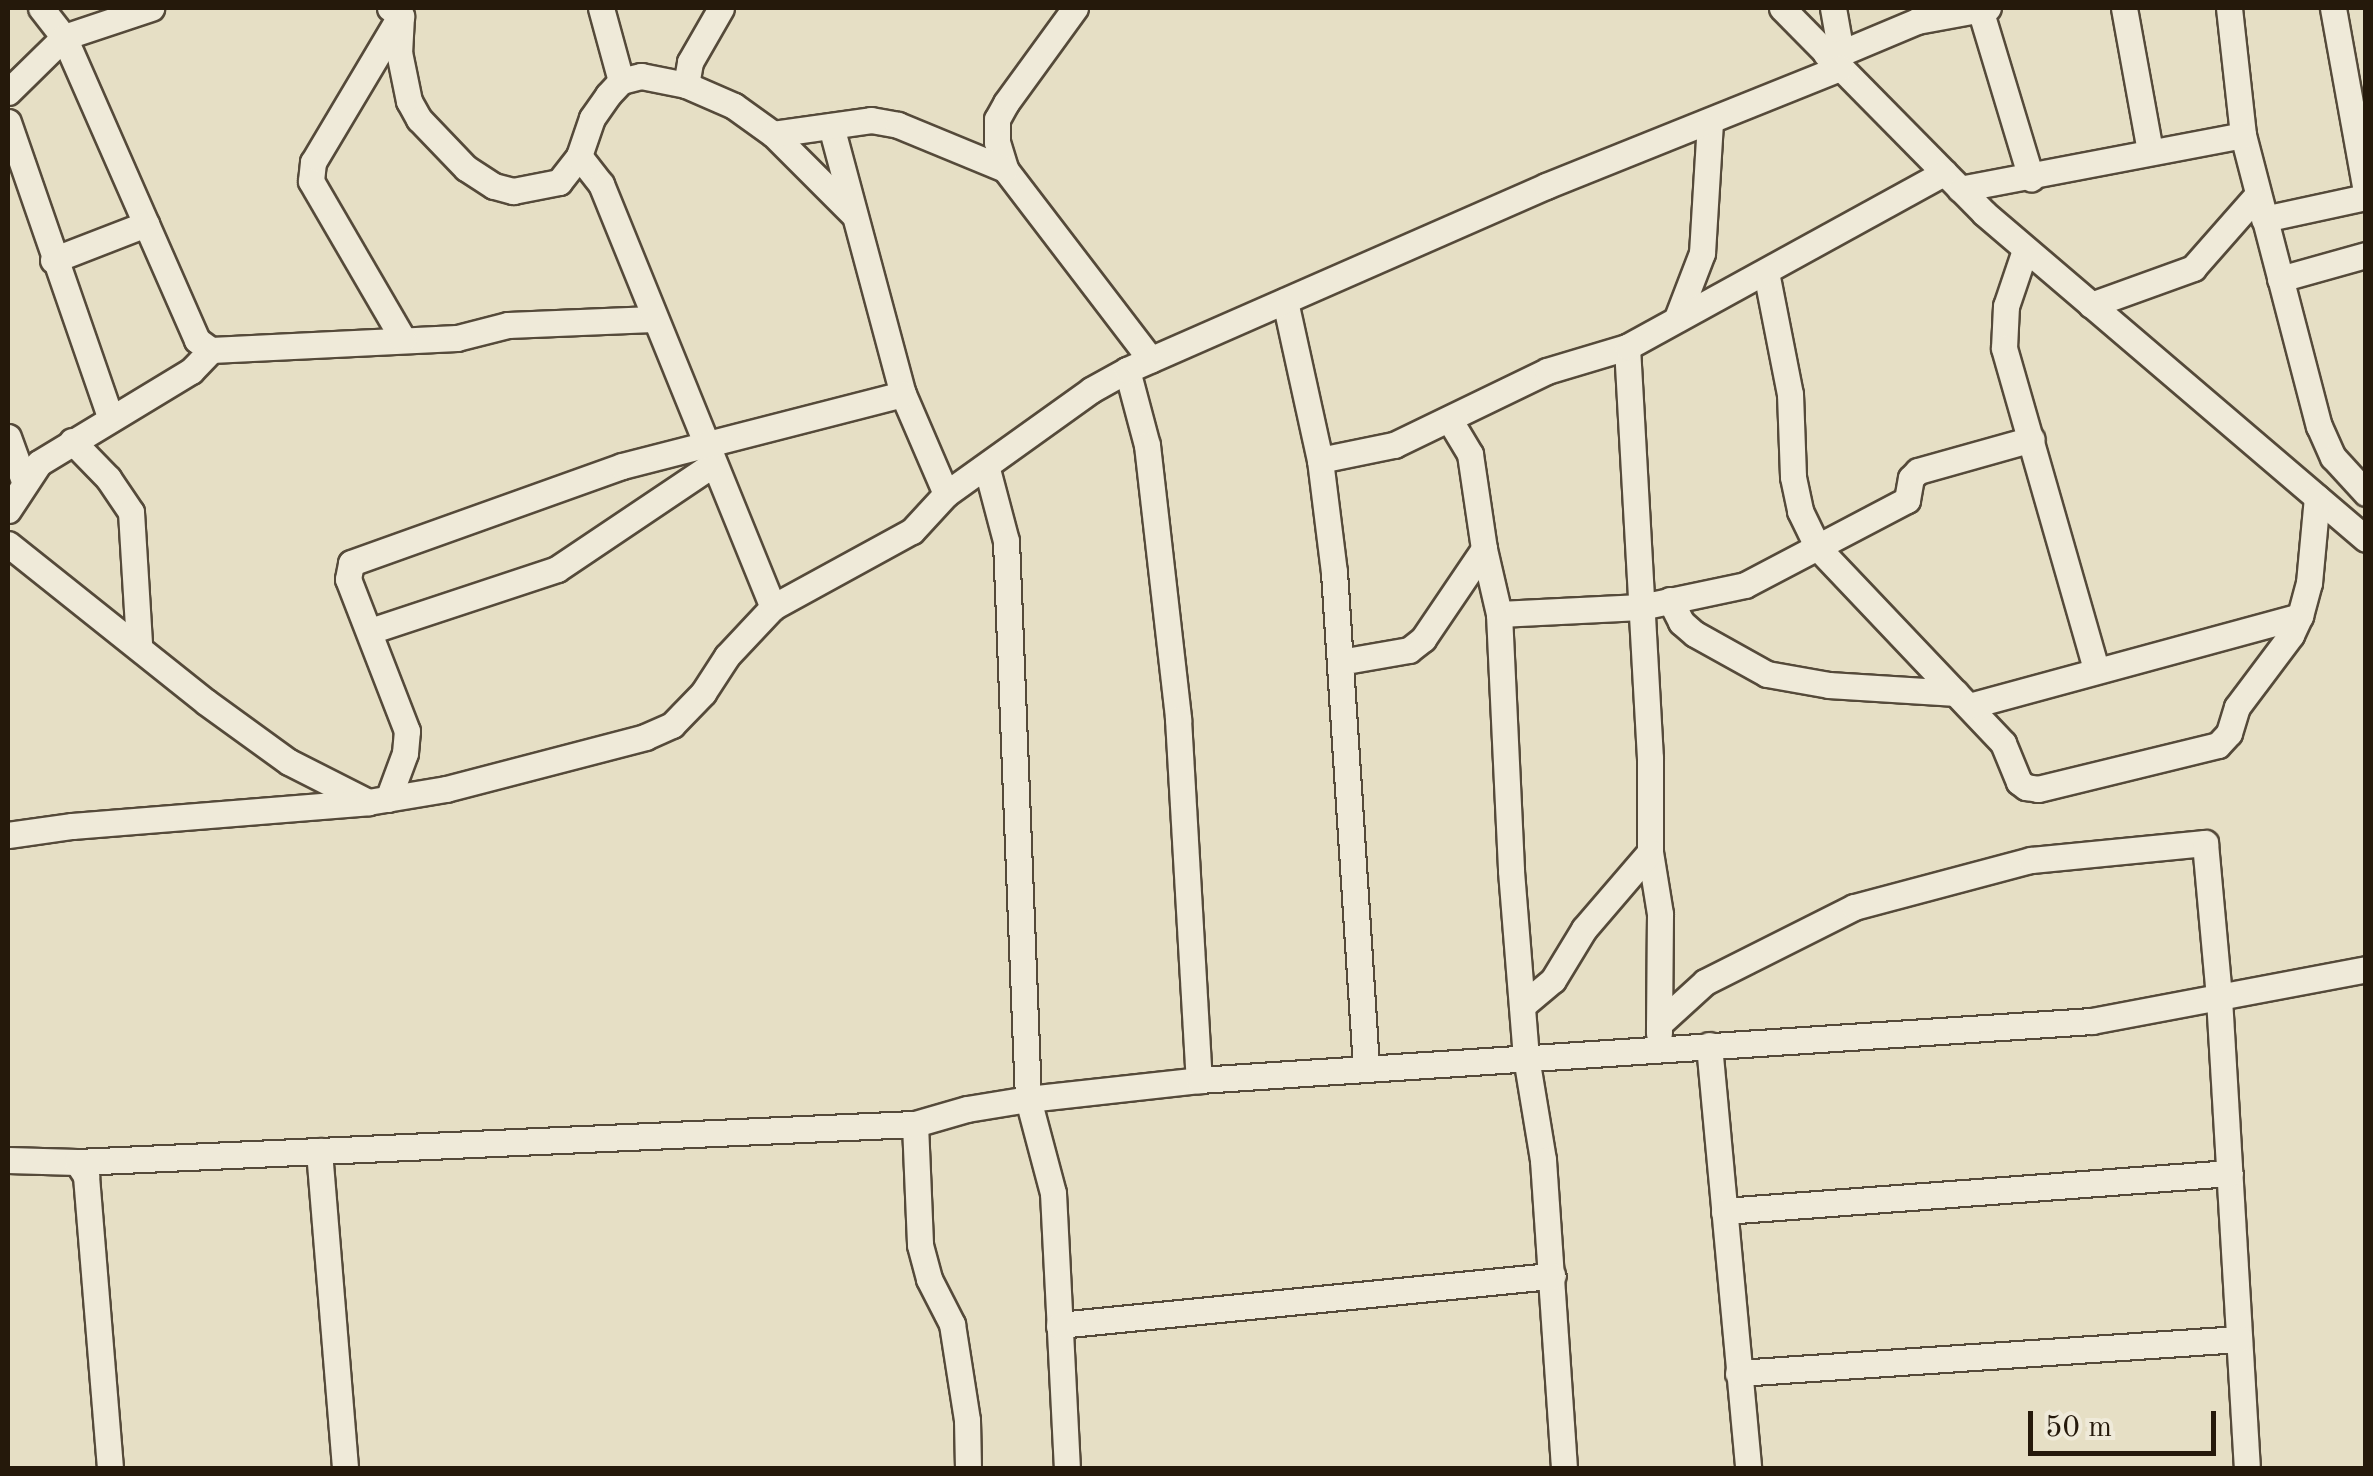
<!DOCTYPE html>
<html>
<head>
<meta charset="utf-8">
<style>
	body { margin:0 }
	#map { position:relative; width:2373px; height:1476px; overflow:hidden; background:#e6dfc5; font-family:"Old Standard TT",serif }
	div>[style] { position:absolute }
	.roads { filter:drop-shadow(2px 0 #554a3a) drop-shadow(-2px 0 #554a3a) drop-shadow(0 2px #554a3a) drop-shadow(0 -2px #554a3a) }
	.minor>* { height:25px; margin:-12.5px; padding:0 12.5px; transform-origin:12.5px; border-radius:12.5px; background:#efead9 }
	span { translate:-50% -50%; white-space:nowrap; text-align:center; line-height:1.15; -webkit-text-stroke:8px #efead9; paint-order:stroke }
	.frame { position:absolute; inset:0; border:10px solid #25190b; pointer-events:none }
	.scale { position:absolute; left:2028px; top:1411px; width:188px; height:45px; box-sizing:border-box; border:5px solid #25190b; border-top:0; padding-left:12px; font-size:30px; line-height:35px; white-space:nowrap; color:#25190b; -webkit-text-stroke:8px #efead9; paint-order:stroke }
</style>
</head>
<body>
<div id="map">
	<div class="roads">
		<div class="minor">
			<i style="left:41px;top:8px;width:37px;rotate:52deg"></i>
			<i style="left:64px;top:37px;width:331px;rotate:66.3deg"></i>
			<i style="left:197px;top:340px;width:17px;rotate:36deg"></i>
			<i style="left:211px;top:350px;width:246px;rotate:-2.8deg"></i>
			<i style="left:457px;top:338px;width:53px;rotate:-14.3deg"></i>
			<i style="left:508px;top:325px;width:145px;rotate:-2.4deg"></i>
			<i style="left:390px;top:8px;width:14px;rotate:36deg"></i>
			<i style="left:401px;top:16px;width:36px;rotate:93deg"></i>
			<i style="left:399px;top:52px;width:50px;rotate:78.5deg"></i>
			<i style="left:409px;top:101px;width:21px;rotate:61deg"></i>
			<i style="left:419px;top:119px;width:68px;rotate:46.2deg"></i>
			<i style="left:466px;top:168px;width:33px;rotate:33deg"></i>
			<i style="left:494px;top:186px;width:20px;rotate:15deg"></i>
			<i style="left:513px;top:191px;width:47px;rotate:-11.1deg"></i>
			<i style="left:559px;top:182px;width:33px;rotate:-52deg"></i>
			<i style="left:579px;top:156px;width:40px;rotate:-71.1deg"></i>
			<i style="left:592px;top:118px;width:28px;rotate:-55deg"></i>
			<i style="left:608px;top:95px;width:19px;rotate:-47deg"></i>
			<i style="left:621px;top:81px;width:21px;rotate:-14deg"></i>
			<i style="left:641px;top:76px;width:46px;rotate:11.3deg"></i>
			<i style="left:686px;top:85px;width:52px;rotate:23.6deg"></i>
			<i style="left:734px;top:106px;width:48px;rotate:35.7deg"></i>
			<i style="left:773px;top:134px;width:112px;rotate:45deg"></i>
			<i style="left:601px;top:8px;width:76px;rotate:74.7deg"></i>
			<i style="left:1075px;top:8px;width:117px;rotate:126deg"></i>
			<i style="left:1006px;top:103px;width:18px;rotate:119deg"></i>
			<i style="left:997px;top:119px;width:23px;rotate:90deg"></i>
			<i style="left:997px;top:142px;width:28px;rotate:73deg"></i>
			<i style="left:1005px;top:169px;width:240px;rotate:52.6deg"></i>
			<i style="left:1782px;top:8px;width:288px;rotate:45.4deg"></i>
			<i style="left:1984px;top:213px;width:502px;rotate:40.48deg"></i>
			<i style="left:1833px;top:8px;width:46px;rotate:79.9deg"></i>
			<i style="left:2124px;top:8px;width:145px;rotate:79.7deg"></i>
			<i style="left:2229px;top:8px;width:128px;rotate:83.7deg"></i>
			<i style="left:2243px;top:135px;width:301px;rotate:75.4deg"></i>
			<i style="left:2319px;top:426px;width:34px;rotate:66deg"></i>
			<i style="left:2333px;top:457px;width:49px;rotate:47.5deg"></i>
			<i style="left:2333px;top:8px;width:187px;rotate:79.8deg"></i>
			<i style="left:1980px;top:9px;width:177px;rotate:73.2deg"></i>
			<i style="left:399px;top:18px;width:168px;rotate:120.8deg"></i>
			<i style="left:313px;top:162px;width:19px;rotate:96deg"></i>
			<i style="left:311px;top:181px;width:183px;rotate:59.8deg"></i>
			<i style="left:1826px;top:54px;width:15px;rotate:-4deg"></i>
			<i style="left:1841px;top:53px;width:82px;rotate:-22.8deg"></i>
			<i style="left:1917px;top:21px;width:72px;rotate:-10.4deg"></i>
			<i style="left:686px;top:85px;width:23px;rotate:-80deg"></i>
			<i style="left:690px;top:62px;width:62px;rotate:-60.1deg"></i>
			<i style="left:8px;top:92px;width:78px;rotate:-44.5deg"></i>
			<i style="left:64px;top:37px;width:92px;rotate:-18.4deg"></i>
			<i style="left:8px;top:122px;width:314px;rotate:70.9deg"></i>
			<i style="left:831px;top:126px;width:278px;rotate:75deg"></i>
			<i style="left:903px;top:394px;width:109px;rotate:66.7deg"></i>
			<i style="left:773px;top:134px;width:99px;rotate:-8.1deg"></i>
			<i style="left:871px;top:120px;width:27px;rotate:10deg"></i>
			<i style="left:898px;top:125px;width:116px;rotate:22.4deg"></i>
			<i style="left:579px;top:156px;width:36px;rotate:52deg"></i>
			<i style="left:601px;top:184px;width:457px;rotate:67.9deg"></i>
			<i style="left:1960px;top:189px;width:288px;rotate:-10.8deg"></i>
			<i style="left:2264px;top:219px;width:104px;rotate:-12.2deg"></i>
			<i style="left:2025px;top:250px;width:59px;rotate:108.7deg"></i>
			<i style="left:2006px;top:306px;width:42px;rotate:92.7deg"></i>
			<i style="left:2004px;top:348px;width:334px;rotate:74deg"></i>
			<i style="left:53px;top:260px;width:100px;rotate:-21.2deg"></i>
			<i style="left:1766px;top:272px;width:124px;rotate:78.9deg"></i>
			<i style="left:1790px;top:394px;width:83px;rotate:87.9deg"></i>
			<i style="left:1793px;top:477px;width:35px;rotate:78deg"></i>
			<i style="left:1800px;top:511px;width:41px;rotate:64.1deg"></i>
			<i style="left:1818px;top:548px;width:269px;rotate:46.5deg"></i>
			<i style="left:2003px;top:743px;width:42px;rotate:67.7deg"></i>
			<i style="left:2019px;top:782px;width:9px;rotate:36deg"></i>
			<i style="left:2026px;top:787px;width:12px;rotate:9deg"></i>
			<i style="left:2038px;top:789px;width:185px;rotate:-13.7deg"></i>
			<i style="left:2218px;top:745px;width:16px;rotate:-47deg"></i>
			<i style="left:2229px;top:733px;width:27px;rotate:-73deg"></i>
			<i style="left:2237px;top:707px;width:90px;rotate:-53.1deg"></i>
			<i style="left:2291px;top:635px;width:21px;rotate:-65deg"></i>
			<i style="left:2300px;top:616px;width:34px;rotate:-75deg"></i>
			<i style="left:2309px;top:583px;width:86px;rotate:-84.7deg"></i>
			<i style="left:2280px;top:279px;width:89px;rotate:-15.6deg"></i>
			<i style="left:1285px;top:301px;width:163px;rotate:77.6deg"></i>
			<i style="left:1320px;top:460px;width:113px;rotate:82.9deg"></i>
			<i style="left:1334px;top:572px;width:497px;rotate:86.3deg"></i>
			<i style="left:2091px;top:305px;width:109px;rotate:-19.9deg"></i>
			<i style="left:2193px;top:268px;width:98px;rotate:-48.7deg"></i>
			<i style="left:1677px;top:318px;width:70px;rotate:-69deg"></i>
			<i style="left:1702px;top:253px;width:131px;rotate:-86.5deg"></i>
			<i style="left:1627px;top:347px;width:412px;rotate:86.8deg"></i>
			<i style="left:1650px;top:758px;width:94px;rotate:90deg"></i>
			<i style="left:1650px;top:852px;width:63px;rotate:80.8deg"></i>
			<i style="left:1660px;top:914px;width:119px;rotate:90.5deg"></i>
			<i style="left:1127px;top:370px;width:78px;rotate:75.1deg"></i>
			<i style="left:1147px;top:445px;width:276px;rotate:83.5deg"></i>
			<i style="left:1178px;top:719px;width:362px;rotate:86.7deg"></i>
			<i style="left:1449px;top:419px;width:41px;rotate:59deg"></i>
			<i style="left:1470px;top:454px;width:96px;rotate:81.6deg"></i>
			<i style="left:1484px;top:549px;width:67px;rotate:77deg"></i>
			<i style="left:1499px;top:614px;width:257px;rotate:87.3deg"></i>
			<i style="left:1511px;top:871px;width:187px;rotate:85.4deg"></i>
			<i style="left:1526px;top:1057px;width:104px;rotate:80.6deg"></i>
			<i style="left:1543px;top:1160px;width:309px;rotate:86.1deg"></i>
			<i style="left:8px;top:437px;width:47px;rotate:70deg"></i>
			<i style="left:72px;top:441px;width:52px;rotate:45.8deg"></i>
			<i style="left:108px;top:478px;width:41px;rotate:55.9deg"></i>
			<i style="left:131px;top:512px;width:132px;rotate:86.5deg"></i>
			<i style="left:1320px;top:460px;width:76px;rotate:-11.5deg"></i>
			<i style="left:1394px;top:445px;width:170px;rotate:-25.8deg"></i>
			<i style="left:1547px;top:371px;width:84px;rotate:-16.7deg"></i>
			<i style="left:1627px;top:347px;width:362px;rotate:-28.8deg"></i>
			<i style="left:987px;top:469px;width:74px;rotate:75.2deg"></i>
			<i style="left:1006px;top:541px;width:558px;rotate:87.74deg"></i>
			<i style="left:1028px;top:1099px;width:97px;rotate:75.1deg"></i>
			<i style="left:1053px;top:1193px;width:275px;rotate:87.1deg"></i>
			<i style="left:8px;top:510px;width:56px;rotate:-56.6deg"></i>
			<i style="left:39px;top:463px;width:178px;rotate:-31.2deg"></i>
			<i style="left:191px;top:371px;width:29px;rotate:-46deg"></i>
			<i style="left:8px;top:544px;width:253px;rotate:38.6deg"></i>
			<i style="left:206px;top:702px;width:102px;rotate:35.9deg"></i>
			<i style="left:289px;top:762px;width:89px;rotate:26.9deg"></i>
			<i style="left:1670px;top:600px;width:25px;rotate:63deg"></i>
			<i style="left:1681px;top:622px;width:18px;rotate:41deg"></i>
			<i style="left:1695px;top:634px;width:82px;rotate:29.1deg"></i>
			<i style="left:1767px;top:674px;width:63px;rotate:10.1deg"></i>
			<i style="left:1829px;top:685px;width:127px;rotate:3.6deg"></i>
			<i style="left:1499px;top:614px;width:142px;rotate:-2.8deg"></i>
			<i style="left:1641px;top:607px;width:106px;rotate:-11.9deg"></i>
			<i style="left:1745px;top:585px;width:183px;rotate:-27.7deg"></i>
			<i style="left:1907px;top:500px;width:22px;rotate:-80deg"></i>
			<i style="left:1911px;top:478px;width:10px;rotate:-45deg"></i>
			<i style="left:1918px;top:471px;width:118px;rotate:-15.7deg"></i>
			<i style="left:370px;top:631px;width:197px;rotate:-18.3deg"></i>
			<i style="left:557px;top:569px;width:188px;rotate:-33.9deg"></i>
			<i style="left:1340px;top:662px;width:70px;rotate:-9.9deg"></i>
			<i style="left:1409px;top:650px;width:18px;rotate:-38deg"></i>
			<i style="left:1423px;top:639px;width:109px;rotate:-55.9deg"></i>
			<i style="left:1969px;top:706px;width:343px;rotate:-15.2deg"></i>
			<i style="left:388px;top:799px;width:49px;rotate:-69.7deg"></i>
			<i style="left:405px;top:753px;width:22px;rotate:-85deg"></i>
			<i style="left:407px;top:731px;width:163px;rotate:-111.2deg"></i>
			<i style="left:348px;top:579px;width:16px;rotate:-79deg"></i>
			<i style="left:351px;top:563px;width:288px;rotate:-19.7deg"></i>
			<i style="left:622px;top:466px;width:290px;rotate:-14.4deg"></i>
			<i style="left:8px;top:835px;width:65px;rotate:-8deg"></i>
			<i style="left:72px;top:826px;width:297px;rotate:-4.6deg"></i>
			<i style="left:368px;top:802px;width:79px;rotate:-9.5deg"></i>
			<i style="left:446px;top:789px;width:206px;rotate:-14.6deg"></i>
			<i style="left:645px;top:737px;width:30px;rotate:-24deg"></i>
			<i style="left:672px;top:725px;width:45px;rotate:-45.9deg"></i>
			<i style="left:703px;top:693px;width:44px;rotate:-57deg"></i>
			<i style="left:727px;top:656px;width:67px;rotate:-46.8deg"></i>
			<i style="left:773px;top:607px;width:158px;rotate:-28.7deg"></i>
			<i style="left:912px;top:531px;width:50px;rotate:-47.4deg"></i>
			<i style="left:946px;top:494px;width:178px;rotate:-35.6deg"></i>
			<i style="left:1091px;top:390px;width:41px;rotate:-29.1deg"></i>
			<i style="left:1127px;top:370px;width:458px;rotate:-23.7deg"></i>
			<i style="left:1546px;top:186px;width:317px;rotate:-21.9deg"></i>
			<i style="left:1522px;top:1006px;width:40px;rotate:-40deg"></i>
			<i style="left:1553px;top:980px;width:60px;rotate:-58.7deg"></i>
			<i style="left:1584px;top:929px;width:101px;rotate:-49.4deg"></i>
			<i style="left:1659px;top:1024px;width:62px;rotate:-42.4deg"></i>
			<i style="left:1705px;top:982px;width:167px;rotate:-26.7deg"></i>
			<i style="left:1854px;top:907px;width:183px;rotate:-14.9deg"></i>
			<i style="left:2031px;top:860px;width:175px;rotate:-5.6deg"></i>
			<i style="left:2205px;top:843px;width:156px;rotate:84.8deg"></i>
			<i style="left:2219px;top:998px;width:471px;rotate:86.6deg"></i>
			<i style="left:1709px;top:1045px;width:425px;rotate:84.7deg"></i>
			<i style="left:915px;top:1124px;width:121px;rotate:87.6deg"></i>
			<i style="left:920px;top:1245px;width:35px;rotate:75deg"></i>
			<i style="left:929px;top:1279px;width:51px;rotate:62.9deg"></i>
			<i style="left:952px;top:1324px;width:97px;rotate:81.1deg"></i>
			<i style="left:967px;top:1420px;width:48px;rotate:88.8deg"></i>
			<i style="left:319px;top:1151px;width:318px;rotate:85.3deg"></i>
			<i style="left:8px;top:1160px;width:69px;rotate:1.7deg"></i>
			<i style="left:77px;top:1162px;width:17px;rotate:57deg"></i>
			<i style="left:86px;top:1176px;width:293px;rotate:85.3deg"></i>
			<i style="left:77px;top:1162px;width:839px;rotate:-2.6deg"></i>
			<i style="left:915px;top:1124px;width:54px;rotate:-16.1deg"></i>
			<i style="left:967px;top:1109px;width:62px;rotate:-9.3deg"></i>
			<i style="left:1028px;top:1099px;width:172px;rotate:-6.3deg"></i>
			<i style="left:1199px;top:1080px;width:895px;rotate:-3.78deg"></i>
			<i style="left:2092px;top:1021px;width:279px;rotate:-10.7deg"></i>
			<i style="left:1724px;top:1211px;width:507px;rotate:-4.29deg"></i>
			<i style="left:1059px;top:1325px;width:496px;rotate:-5.7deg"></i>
			<i style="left:1738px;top:1373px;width:502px;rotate:-3.88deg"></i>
		</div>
	</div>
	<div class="frame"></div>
	<div class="scale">50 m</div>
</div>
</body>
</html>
